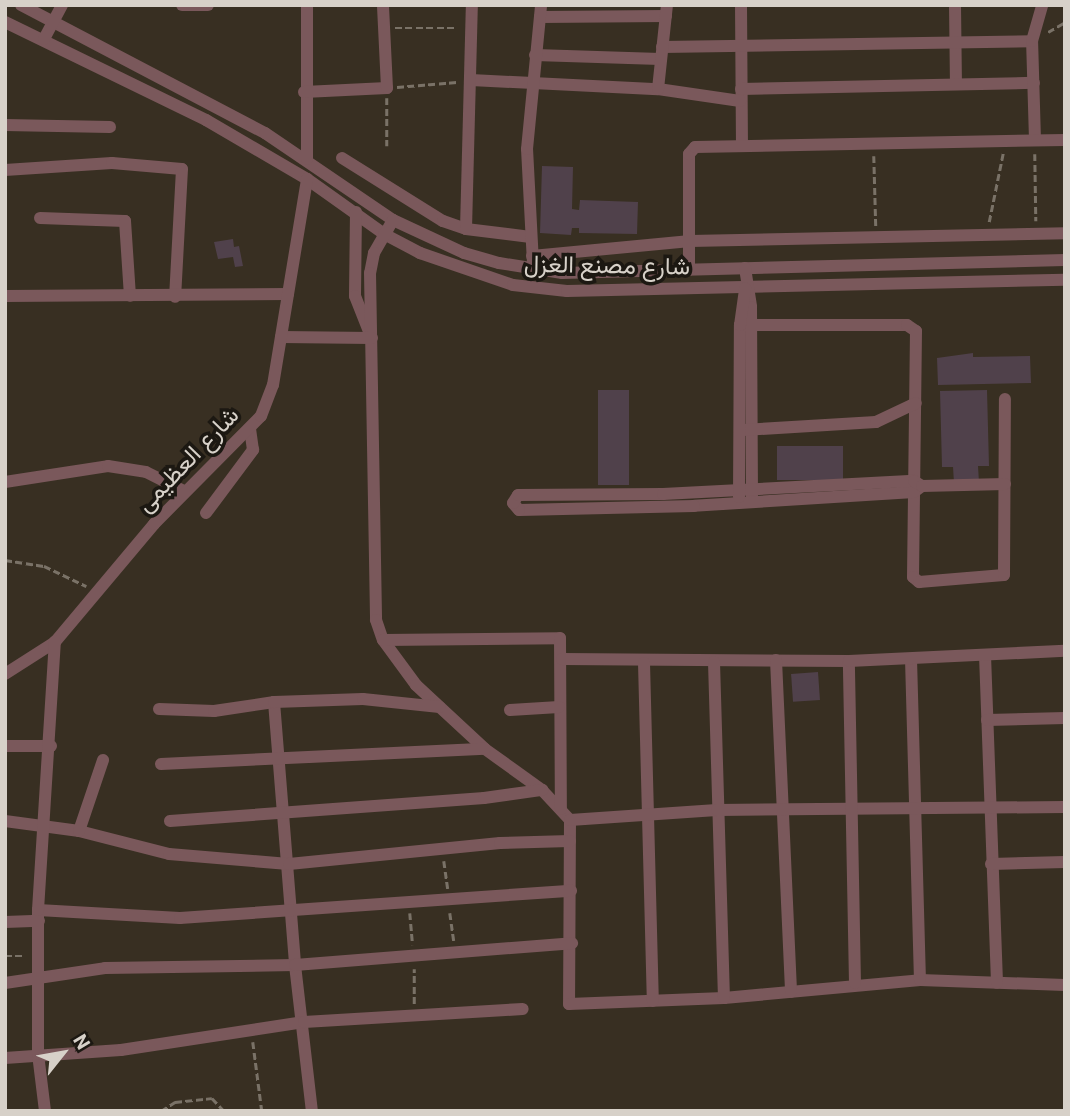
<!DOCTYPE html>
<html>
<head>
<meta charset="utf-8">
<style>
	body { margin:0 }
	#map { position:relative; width:1070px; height:1116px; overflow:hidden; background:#382f22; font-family:Roboto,Vazirmatn,sans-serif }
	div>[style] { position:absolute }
	.building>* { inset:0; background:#50414b; transform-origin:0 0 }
	.path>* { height:2.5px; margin-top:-1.25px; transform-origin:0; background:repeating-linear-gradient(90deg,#7a7267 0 7px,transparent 0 10.5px) }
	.minor>* { height:12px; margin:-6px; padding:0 6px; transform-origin:6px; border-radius:6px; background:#7a585b }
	span { translate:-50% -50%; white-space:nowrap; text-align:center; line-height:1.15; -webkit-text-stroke:7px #1c1812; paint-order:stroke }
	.street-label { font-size:24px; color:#d7d1c9 }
	.frame { position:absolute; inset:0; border:7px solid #d7d1c9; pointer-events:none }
	.north { position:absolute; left:28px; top:1018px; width:70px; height:70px; -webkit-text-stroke:5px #1c1812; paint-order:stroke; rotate:59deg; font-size:19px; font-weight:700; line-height:28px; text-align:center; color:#d7d1c9 }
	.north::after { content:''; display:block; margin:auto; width:24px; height:32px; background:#d7d1c9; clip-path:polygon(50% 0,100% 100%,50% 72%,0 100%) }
</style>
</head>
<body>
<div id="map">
	<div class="building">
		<i style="clip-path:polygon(542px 166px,573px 167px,572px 209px,579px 210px,580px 200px,638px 202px,637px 234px,579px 233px,579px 228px,572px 228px,571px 235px,540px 233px)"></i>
		<i style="clip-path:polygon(233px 239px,234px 247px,239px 246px,243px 266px,235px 267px,233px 257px,218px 259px,214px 242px)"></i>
		<i style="clip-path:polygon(973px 353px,973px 357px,1030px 356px,1031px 383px,938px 385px,937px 358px)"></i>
		<i style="left:598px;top:390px;width:31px;height:95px"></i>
		<i style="clip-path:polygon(987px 390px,989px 466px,978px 466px,979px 482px,954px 483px,953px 467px,942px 467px,940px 391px)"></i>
		<i style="left:777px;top:446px;width:66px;height:34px"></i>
		<i style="left:818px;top:672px;width:28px;height:27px;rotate:86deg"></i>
	</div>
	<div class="path">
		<i style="left:395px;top:28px;width:63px"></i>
		<i style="left:1048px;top:32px;width:20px;rotate:-30deg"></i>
		<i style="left:397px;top:87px;width:60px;rotate:-4.8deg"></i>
		<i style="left:387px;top:98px;width:48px;rotate:90deg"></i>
		<i style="left:1035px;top:154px;width:67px;rotate:89.1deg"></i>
		<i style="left:874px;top:156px;width:70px;rotate:88.4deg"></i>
		<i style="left:989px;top:222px;width:70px;rotate:-78.5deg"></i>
		<i style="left:5px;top:560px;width:39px;rotate:9deg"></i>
		<i style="left:44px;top:566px;width:47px;rotate:25.5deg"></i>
		<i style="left:444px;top:861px;width:28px;rotate:82deg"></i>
		<i style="left:410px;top:913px;width:32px;rotate:85deg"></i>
		<i style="left:450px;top:913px;width:28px;rotate:82deg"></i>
		<i style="left:5px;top:956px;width:21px"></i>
		<i style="left:414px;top:1004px;width:35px;rotate:-90deg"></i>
		<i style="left:253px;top:1042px;width:70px;rotate:82.6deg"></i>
		<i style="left:161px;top:1111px;width:17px;rotate:-33deg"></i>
		<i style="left:175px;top:1102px;width:37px;rotate:-6deg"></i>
		<i style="left:212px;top:1098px;width:18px;rotate:47deg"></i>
	</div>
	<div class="minor">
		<i style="left:21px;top:5px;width:276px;rotate:27.7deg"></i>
		<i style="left:265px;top:133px;width:155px;rotate:34.2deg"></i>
		<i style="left:393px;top:220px;width:78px;rotate:24.9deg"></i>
		<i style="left:464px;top:253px;width:36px;rotate:16deg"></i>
		<i style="left:499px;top:263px;width:64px;rotate:9deg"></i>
		<i style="left:562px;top:273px;width:503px;rotate:-1.48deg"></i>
		<i style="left:182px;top:5px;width:26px"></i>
		<i style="left:307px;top:5px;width:154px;rotate:90deg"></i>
		<i style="left:741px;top:5px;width:139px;rotate:89.6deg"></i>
		<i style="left:955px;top:5px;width:78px;rotate:89.3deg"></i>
		<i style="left:540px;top:17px;width:126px;rotate:-0.5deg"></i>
		<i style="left:5px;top:22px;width:224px;rotate:26deg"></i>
		<i style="left:206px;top:120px;width:117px;rotate:30.3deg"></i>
		<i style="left:307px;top:179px;width:95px;rotate:35.5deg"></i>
		<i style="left:384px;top:234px;width:41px;rotate:27.8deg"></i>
		<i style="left:420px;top:253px;width:98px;rotate:19deg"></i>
		<i style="left:513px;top:285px;width:54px;rotate:6.3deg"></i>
		<i style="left:567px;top:291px;width:498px;rotate:-1.3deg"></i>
		<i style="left:44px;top:39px;width:38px;rotate:-62deg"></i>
		<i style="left:662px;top:47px;width:370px;rotate:-0.9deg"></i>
		<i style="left:535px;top:55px;width:125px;rotate:1.8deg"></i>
		<i style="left:471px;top:80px;width:187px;rotate:2.8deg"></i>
		<i style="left:658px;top:89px;width:83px;rotate:8.3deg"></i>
		<i style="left:658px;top:89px;width:84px;rotate:-83.9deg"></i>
		<i style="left:741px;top:89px;width:293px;rotate:-1.2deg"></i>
		<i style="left:304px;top:92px;width:83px;rotate:-2.8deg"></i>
		<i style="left:387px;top:88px;width:83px;rotate:-92.8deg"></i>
		<i style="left:5px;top:125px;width:105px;rotate:1.1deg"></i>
		<i style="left:1035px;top:140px;width:99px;rotate:-91.7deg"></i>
		<i style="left:1032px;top:41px;width:37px;rotate:-74deg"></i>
		<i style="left:342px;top:158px;width:119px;rotate:32deg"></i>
		<i style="left:443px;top:221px;width:24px;rotate:19deg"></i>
		<i style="left:466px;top:229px;width:65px;rotate:7deg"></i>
		<i style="left:5px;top:170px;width:107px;rotate:-3.7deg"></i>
		<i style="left:112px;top:163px;width:70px;rotate:4.9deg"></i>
		<i style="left:182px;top:169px;width:128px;rotate:93.1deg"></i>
		<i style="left:356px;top:212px;width:84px;rotate:90.7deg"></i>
		<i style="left:355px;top:296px;width:41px;rotate:68.5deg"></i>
		<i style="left:40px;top:218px;width:85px;rotate:2deg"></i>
		<i style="left:125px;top:221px;width:75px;rotate:86.2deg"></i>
		<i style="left:393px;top:220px;width:38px;rotate:120deg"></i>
		<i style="left:374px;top:253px;width:20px;rotate:101deg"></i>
		<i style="left:370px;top:273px;width:347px;rotate:89deg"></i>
		<i style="left:376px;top:620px;width:21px;rotate:71deg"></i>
		<i style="left:383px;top:640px;width:56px;rotate:53.7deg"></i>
		<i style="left:416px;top:685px;width:94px;rotate:42.8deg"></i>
		<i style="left:485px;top:749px;width:70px;rotate:35.7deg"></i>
		<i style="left:542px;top:790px;width:41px;rotate:47deg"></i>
		<i style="left:570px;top:820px;width:184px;rotate:90.3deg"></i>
		<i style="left:569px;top:1004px;width:155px;rotate:-2.2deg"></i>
		<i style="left:724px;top:998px;width:197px;rotate:-5.2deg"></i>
		<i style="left:920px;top:980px;width:145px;rotate:2deg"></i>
		<i style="left:466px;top:229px;width:224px;rotate:-88.5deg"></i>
		<i style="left:532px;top:256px;width:159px;rotate:-5.4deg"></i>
		<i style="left:690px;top:241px;width:375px;rotate:-1.2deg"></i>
		<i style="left:533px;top:263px;width:114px;rotate:-93deg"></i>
		<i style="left:527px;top:149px;width:145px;rotate:-84.4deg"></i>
		<i style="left:745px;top:268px;width:39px;rotate:81deg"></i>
		<i style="left:751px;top:307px;width:191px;rotate:89.7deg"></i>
		<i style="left:689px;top:270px;width:116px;rotate:-90deg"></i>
		<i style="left:689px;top:154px;width:9px;rotate:-49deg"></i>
		<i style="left:695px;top:147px;width:370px;rotate:-1.1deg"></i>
		<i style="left:5px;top:296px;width:283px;rotate:-0.4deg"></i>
		<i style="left:740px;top:325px;width:167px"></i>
		<i style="left:907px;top:325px;width:11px;rotate:34deg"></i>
		<i style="left:916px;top:331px;width:246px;rotate:90.7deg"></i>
		<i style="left:913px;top:577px;width:8px;rotate:40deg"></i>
		<i style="left:919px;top:582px;width:85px;rotate:-4.7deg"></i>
		<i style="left:1004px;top:575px;width:176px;rotate:-89.7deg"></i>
		<i style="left:281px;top:337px;width:91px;rotate:0.6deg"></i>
		<i style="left:743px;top:430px;width:133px;rotate:-3.4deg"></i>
		<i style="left:876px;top:422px;width:44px;rotate:-25.4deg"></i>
		<i style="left:5px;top:482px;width:104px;rotate:-8.8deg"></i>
		<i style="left:108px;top:466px;width:38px;rotate:9deg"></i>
		<i style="left:146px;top:472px;width:42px;rotate:26.6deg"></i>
		<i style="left:922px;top:486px;width:10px;rotate:143deg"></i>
		<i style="left:914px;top:492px;width:220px;rotate:176.4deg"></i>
		<i style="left:694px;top:506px;width:175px;rotate:178.7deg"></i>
		<i style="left:519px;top:510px;width:9px;rotate:-131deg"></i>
		<i style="left:513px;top:503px;width:9px;rotate:-58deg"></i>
		<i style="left:518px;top:495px;width:145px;rotate:-0.4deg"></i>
		<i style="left:663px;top:494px;width:251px;rotate:-3deg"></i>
		<i style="left:914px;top:481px;width:9px;rotate:32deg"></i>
		<i style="left:922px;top:486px;width:83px;rotate:-1.4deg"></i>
		<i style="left:739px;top:497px;width:172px;rotate:-89.7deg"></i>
		<i style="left:740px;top:325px;width:37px;rotate:-82deg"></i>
		<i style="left:206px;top:513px;width:79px;rotate:-53.3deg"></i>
		<i style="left:253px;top:450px;width:22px;rotate:-98deg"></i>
		<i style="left:383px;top:640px;width:177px;rotate:-0.6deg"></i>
		<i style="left:560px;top:638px;width:171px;rotate:89.7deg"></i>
		<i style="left:985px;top:655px;width:328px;rotate:87.9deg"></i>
		<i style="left:562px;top:659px;width:287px;rotate:0.4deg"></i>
		<i style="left:911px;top:659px;width:321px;rotate:88.4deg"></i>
		<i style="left:776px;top:660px;width:332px;rotate:87.4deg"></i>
		<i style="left:714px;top:662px;width:336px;rotate:88.3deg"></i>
		<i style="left:644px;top:663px;width:338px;rotate:88.5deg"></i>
		<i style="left:5px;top:674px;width:59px;rotate:-32.6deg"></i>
		<i style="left:55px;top:642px;width:154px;rotate:-50deg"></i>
		<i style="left:154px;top:524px;width:152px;rotate:-45.3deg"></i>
		<i style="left:261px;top:416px;width:33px;rotate:-69deg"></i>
		<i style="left:273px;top:385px;width:209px;rotate:-80.6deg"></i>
		<i style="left:274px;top:702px;width:264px;rotate:85.4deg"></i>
		<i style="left:295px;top:965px;width:147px;rotate:83.4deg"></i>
		<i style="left:159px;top:709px;width:55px;rotate:2.1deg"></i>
		<i style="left:214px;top:711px;width:61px;rotate:-8.5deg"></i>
		<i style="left:274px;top:702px;width:89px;rotate:-1.9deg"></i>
		<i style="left:363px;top:699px;width:77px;rotate:5.9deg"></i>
		<i style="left:510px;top:710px;width:49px;rotate:-3.5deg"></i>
		<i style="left:987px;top:720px;width:78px;rotate:-1.5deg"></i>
		<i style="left:5px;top:746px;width:46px"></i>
		<i style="left:161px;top:764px;width:324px;rotate:-2.7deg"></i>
		<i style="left:570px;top:820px;width:147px;rotate:-3.9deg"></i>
		<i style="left:717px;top:810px;width:348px;rotate:-0.5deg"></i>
		<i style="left:5px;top:821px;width:75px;rotate:7.7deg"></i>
		<i style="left:79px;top:831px;width:93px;rotate:14.3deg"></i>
		<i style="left:169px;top:854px;width:120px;rotate:4.8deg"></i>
		<i style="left:289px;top:864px;width:212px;rotate:-5.7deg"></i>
		<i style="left:500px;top:843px;width:70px;rotate:-1.6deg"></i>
		<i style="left:170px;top:821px;width:315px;rotate:-4.2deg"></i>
		<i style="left:484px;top:798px;width:59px;rotate:-7.9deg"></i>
		<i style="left:79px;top:831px;width:75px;rotate:-71.3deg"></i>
		<i style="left:991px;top:864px;width:74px;rotate:-1.5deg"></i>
		<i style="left:38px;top:910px;width:142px;rotate:3.2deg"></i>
		<i style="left:180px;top:918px;width:392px;rotate:-4deg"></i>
		<i style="left:5px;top:922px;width:34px;rotate:-2deg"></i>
		<i style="left:5px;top:983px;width:101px;rotate:-8.5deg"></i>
		<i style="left:105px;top:968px;width:190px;rotate:-0.9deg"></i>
		<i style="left:295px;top:965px;width:278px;rotate:-4.5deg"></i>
		<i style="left:855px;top:983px;width:322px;rotate:-91.1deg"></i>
		<i style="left:849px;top:661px;width:216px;rotate:-2.7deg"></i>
		<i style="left:5px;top:1058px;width:116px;rotate:-3.9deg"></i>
		<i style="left:121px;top:1050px;width:185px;rotate:-8.7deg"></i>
		<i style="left:304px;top:1022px;width:219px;rotate:-3.4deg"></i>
		<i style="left:45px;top:1111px;width:57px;rotate:-97deg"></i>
		<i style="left:38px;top:1054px;width:144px;rotate:-90deg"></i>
		<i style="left:38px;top:910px;width:269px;rotate:-86.4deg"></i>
	</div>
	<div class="street-label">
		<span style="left:607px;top:266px;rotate:1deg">شارع مصنع الغزل</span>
		<span style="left:188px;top:460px;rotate:-46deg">شارع العظيمى</span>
	</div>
	<div class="frame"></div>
	<div class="north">N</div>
</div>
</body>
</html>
